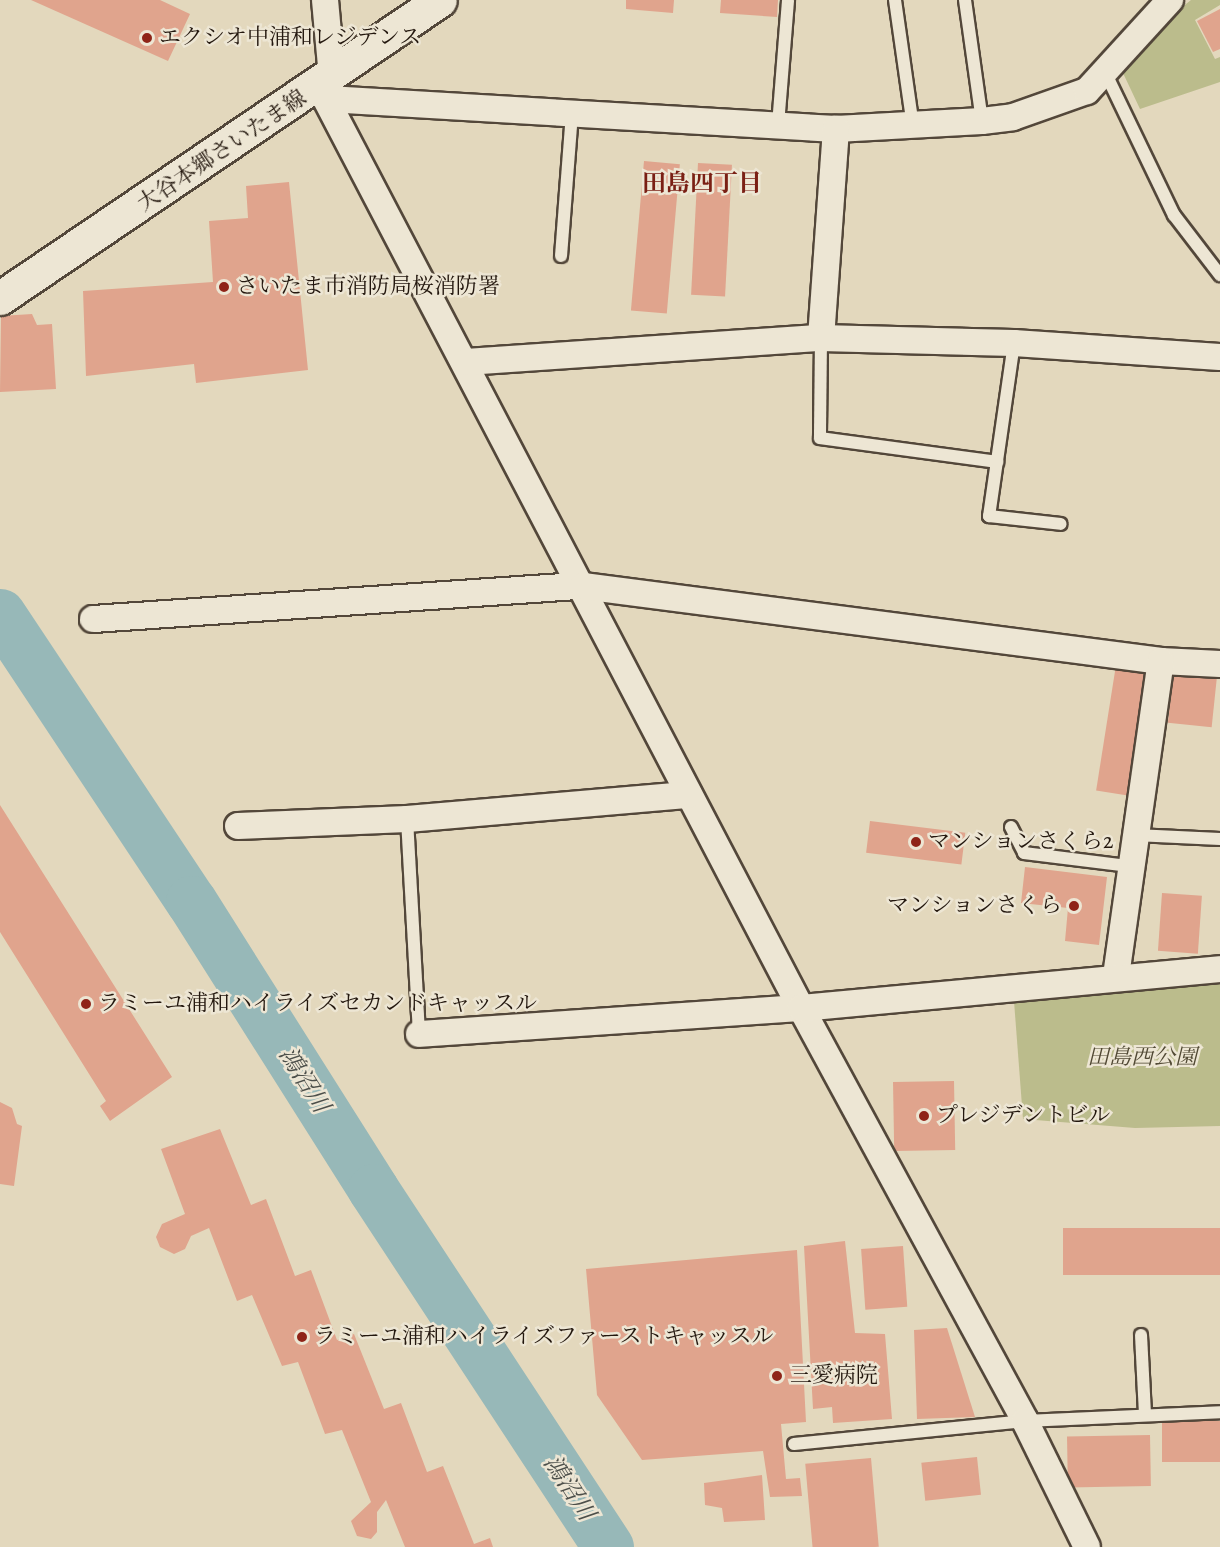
<!DOCTYPE html>
<html>
<head>
<meta charset="utf-8">
<style>
	body { margin:0 }
	#map { position:relative; width:1220px; height:1547px; overflow:hidden; background:#e3d8bd; font-family:Alegreya,"Noto Serif JP",serif }
	div>[style] { position:absolute }
	.green>* { inset:0; background:#bbbc8c }
	.river>* { height:51px; margin:-25.5px; padding:0 25.5px; transform-origin:25.5px; border-radius:25.5px; background:#97b8b8 }
	.building>* { inset:0; background:#e0a48d; transform-origin:0 0 }
	.roads { filter:drop-shadow(2px 0 #53473a) drop-shadow(-2px 0 #53473a) drop-shadow(0 2px #53473a) drop-shadow(0 -2px #53473a) }
	.lane>* { height:12px; margin:-6px; padding:0 6px; transform-origin:6px; border-radius:6px; background:#ede6d4 }
	.street>* { height:26px; margin:-13px; padding:0 13px; transform-origin:13px; border-radius:13px; background:#ede6d4 }
	.secondary>* { height:33px; margin:-16.5px; padding:0 16.5px; transform-origin:16.5px; border-radius:16.5px; background:#ede6d4 }
	.dots>* { width:16px; height:16px; translate:-50% -50%; box-sizing:border-box; border:3px solid #ede6d4; border-radius:50% }
	span { translate:-50% -50%; white-space:nowrap; text-align:center; line-height:1.15; -webkit-text-stroke:5px #ede6d4; paint-order:stroke }
	.poi-label { font-size:22px; color:#23170e }
	.left { translate:0 -50%; text-align:left }
	.right { translate:-100% -50%; text-align:right }
	.street-label { font-size:22px; color:#23170e }
	.park-label { font-size:22px; color:#514934; font-style:italic }
	.neighbourhood-label { font-size:24px; color:#7a1f14; font-weight:700 }
	.water-label { font-size:24px; color:#4c4f4a; font-style:italic }
</style>
</head>
<body>
<div id="map">
	<div class="green">
		<i style="clip-path:polygon(1191px 0,1220px 0,1220px 5px,1195px 20px,1215px 59px,1220px 57px,1220px 82px,1140px 109px,1123px 73px,1160px 25px)"></i>
		<i style="clip-path:polygon(1216px 980px,1220px 983px,1220px 1126px,1135px 1128px,1023px 1119px,1014px 1001px)"></i>
	</div>
	<div class="river">
		<i style="left:0;top:614px;width:345px;rotate:56.4deg"></i>
		<i style="left:191px;top:901px;width:341px;rotate:57.7deg"></i>
		<i style="left:373px;top:1189px;width:428px;rotate:56.7deg"></i>
	</div>
	<div class="building">
		<i style="clip-path:polygon(31px 0,160px 0,190px 14px,168px 61px)"></i>
		<i style="clip-path:polygon(626px 0,674px 0,673px 13px,626px 9px)"></i>
		<i style="clip-path:polygon(721px 0,778px 0,777px 17px,720px 13px)"></i>
		<i style="clip-path:polygon(1220px 9px,1220px 49px,1213px 52px,1197px 21px)"></i>
		<i style="left:644px;top:161px;width:36px;height:150px;rotate:5deg"></i>
		<i style="left:698px;top:163px;width:34px;height:132px;rotate:3deg"></i>
		<i style="clip-path:polygon(289px 182px,308px 370px,196px 383px,194px 364px,86px 376px,83px 291px,213px 282px,209px 221px,248px 218px,246px 186px)"></i>
		<i style="clip-path:polygon(32px 314px,37px 325px,52px 324px,56px 389px,0 392px,1px 316px)"></i>
		<i style="left:1116px;top:665px;width:32px;height:127px;rotate:9deg"></i>
		<i style="left:1173px;top:674px;width:44px;height:49px;rotate:6deg"></i>
		<i style="clip-path:polygon(0 805px,172px 1077px,110px 1121px,100px 1106px,106px 1101px,0 932px)"></i>
		<i style="left:870px;top:821px;width:96px;height:32px;rotate:7deg"></i>
		<i style="clip-path:polygon(1025px 867px,1107px 877px,1099px 945px,1065px 941px,1068px 908px,1021px 903px)"></i>
		<i style="left:1162px;top:893px;width:40px;height:58px;rotate:4deg"></i>
		<i style="left:954px;top:1081px;width:69px;height:61px;rotate:89deg"></i>
		<i style="clip-path:polygon(0 1102px,12px 1108px,17px 1124px,22px 1126px,14px 1186px,0 1184px)"></i>
		<i style="clip-path:polygon(220px 1129px,251px 1205px,266px 1199px,295px 1276px,311px 1270px,337px 1340px,354px 1334px,384px 1409px,401px 1403px,427px 1472px,443px 1466px,474px 1544px,490px 1538px,493px 1547px,405px 1547px,386px 1500px,377px 1512px,377px 1532px,371px 1539px,357px 1536px,351px 1521px,371px 1502px,342px 1430px,325px 1434px,298px 1362px,282px 1366px,252px 1295px,237px 1301px,209px 1228px,191px 1236px,185px 1249px,174px 1254px,160px 1247px,156px 1237px,162px 1224px,185px 1214px,161px 1149px)"></i>
		<i style="left:1220px;top:1228px;width:47px;height:157px;rotate:90deg"></i>
		<i style="clip-path:polygon(845px 1241px,855px 1333px,885px 1334px,892px 1419px,833px 1423px,832px 1407px,813px 1409px,804px 1246px)"></i>
		<i style="left:903px;top:1246px;width:61px;height:42px;rotate:86deg"></i>
		<i style="clip-path:polygon(797px 1250px,806px 1422px,781px 1424px,786px 1479px,800px 1478px,802px 1496px,770px 1497px,763px 1451px,642px 1460px,597px 1395px,586px 1269px)"></i>
		<i style="clip-path:polygon(947px 1328px,975px 1417px,917px 1419px,914px 1330px)"></i>
		<i style="left:1220px;top:1421px;width:41px;height:58px;rotate:90deg"></i>
		<i style="left:1150px;top:1435px;width:51px;height:83px;rotate:89deg"></i>
		<i style="left:977px;top:1457px;width:38px;height:56px;rotate:84deg"></i>
		<i style="left:871px;top:1458px;width:89px;height:66px;rotate:85deg"></i>
		<i style="clip-path:polygon(762px 1475px,765px 1520px,724px 1522px,722px 1508px,705px 1505px,704px 1483px)"></i>
	</div>
	<div class="roads">
		<div class="lane">
			<i style="left:895px;top:0;width:127px;rotate:81.9deg"></i>
			<i style="left:965px;top:0;width:122px;rotate:82deg"></i>
			<i style="left:1106px;top:74px;width:157px;rotate:64.3deg"></i>
			<i style="left:1174px;top:215px;width:76px;rotate:52.5deg"></i>
			<i style="left:778px;top:125px;width:125px;rotate:-85.4deg"></i>
			<i style="left:561px;top:256px;width:144px;rotate:-85.6deg"></i>
			<i style="left:821px;top:338px;width:100px;rotate:90.6deg"></i>
			<i style="left:820px;top:438px;width:179px;rotate:7.7deg"></i>
			<i style="left:1014px;top:343px;width:175px;rotate:98.2deg"></i>
			<i style="left:989px;top:516px;width:72px;rotate:6.3deg"></i>
			<i style="left:407px;top:819px;width:215px;rotate:86.8deg"></i>
			<i style="left:1011px;top:827px;width:29px;rotate:63deg"></i>
			<i style="left:1024px;top:853px;width:106px;rotate:7.1deg"></i>
			<i style="left:1135px;top:835px;width:85px;rotate:2.7deg"></i>
			<i style="left:1141px;top:1335px;width:80px;rotate:87.1deg"></i>
			<i style="left:794px;top:1444px;width:232px;rotate:-5.7deg"></i>
			<i style="left:1025px;top:1421px;width:195px;rotate:-2.6deg"></i>
		</div>
		<div class="street">
			<i style="left:325px;top:0;width:77px;rotate:84.8deg"></i>
			<i style="left:319px;top:86px;width:1040px;rotate:62.4deg"></i>
			<i style="left:801px;top:1008px;width:470px;rotate:61.5deg"></i>
			<i style="left:1025px;top:1421px;width:140px;rotate:63.8deg"></i>
			<i style="left:328px;top:99px;width:509px;rotate:3.38deg"></i>
			<i style="left:836px;top:129px;width:146px;rotate:-3.1deg"></i>
			<i style="left:982px;top:121px;width:31px;rotate:-7deg"></i>
			<i style="left:1013px;top:117px;width:78px;rotate:-19.4deg"></i>
			<i style="left:1087px;top:91px;width:123px;rotate:-47.6deg"></i>
			<i style="left:821px;top:338px;width:210px;rotate:-85.9deg"></i>
			<i style="left:466px;top:362px;width:356px;rotate:-3.9deg"></i>
			<i style="left:821px;top:338px;width:193px;rotate:1.5deg"></i>
			<i style="left:1014px;top:343px;width:206px;rotate:3.9deg"></i>
			<i style="left:93px;top:619px;width:491px;rotate:-3.9deg"></i>
			<i style="left:583px;top:586px;width:583px;rotate:7.39deg"></i>
			<i style="left:1161px;top:661px;width:59px;rotate:2.9deg"></i>
			<i style="left:238px;top:826px;width:169px;rotate:-2.4deg"></i>
			<i style="left:407px;top:819px;width:283px;rotate:-4.9deg"></i>
			<i style="left:1116px;top:976px;width:318px;rotate:-81.9deg"></i>
			<i style="left:419px;top:1034px;width:383px;rotate:-3.9deg"></i>
			<i style="left:801px;top:1008px;width:421px;rotate:-5.3deg"></i>
		</div>
		<div class="secondary">
			<i style="left:0;top:298px;width:531px;rotate:-34.11deg"></i>
		</div>
	</div>
	<div class="dots">
		<i style="left:147px;top:38px;background:#8f2418"></i>
		<i style="left:224px;top:287px;background:#8f2418"></i>
		<i style="left:916px;top:842px;background:#8f2418"></i>
		<i style="left:1074px;top:906px;background:#8f2418"></i>
		<i style="left:86px;top:1004px;background:#8f2418"></i>
		<i style="left:924px;top:1116px;background:#8f2418"></i>
		<i style="left:302px;top:1337px;background:#8f2418"></i>
		<i style="left:777px;top:1376px;background:#8f2418"></i>
	</div>
	<div class="poi-label">
		<span class="left" style="left:159px;top:38px">エクシオ中浦和レジデンス</span>
		<span class="left" style="left:236px;top:287px">さいたま市消防局桜消防署</span>
		<span class="left" style="left:928px;top:842px">マンションさくら2</span>
		<span class="right" style="left:1062px;top:906px">マンションさくら</span>
		<span class="left" style="left:98px;top:1004px">ラミーユ浦和ハイライズセカンドキャッスル</span>
		<span class="left" style="left:936px;top:1116px">プレジデントビル</span>
		<span class="left" style="left:314px;top:1337px">ラミーユ浦和ハイライズファーストキャッスル</span>
		<span class="left" style="left:790px;top:1376px">三愛病院</span>
	</div>
	<div class="street-label">
		<span style="left:222px;top:151px;rotate:-34deg">大谷本郷さいたま線</span>
	</div>
	<div class="park-label">
		<span style="left:1142px;top:1058px">田島西公園</span>
	</div>
	<div class="neighbourhood-label">
		<span style="left:702px;top:184px">田島四丁目</span>
	</div>
	<div class="water-label">
		<span style="left:304px;top:1080px;rotate:58deg">鴻沼川</span>
		<span style="left:569px;top:1488px;rotate:57deg">鴻沼川</span>
	</div>
</div>
</body>
</html>
